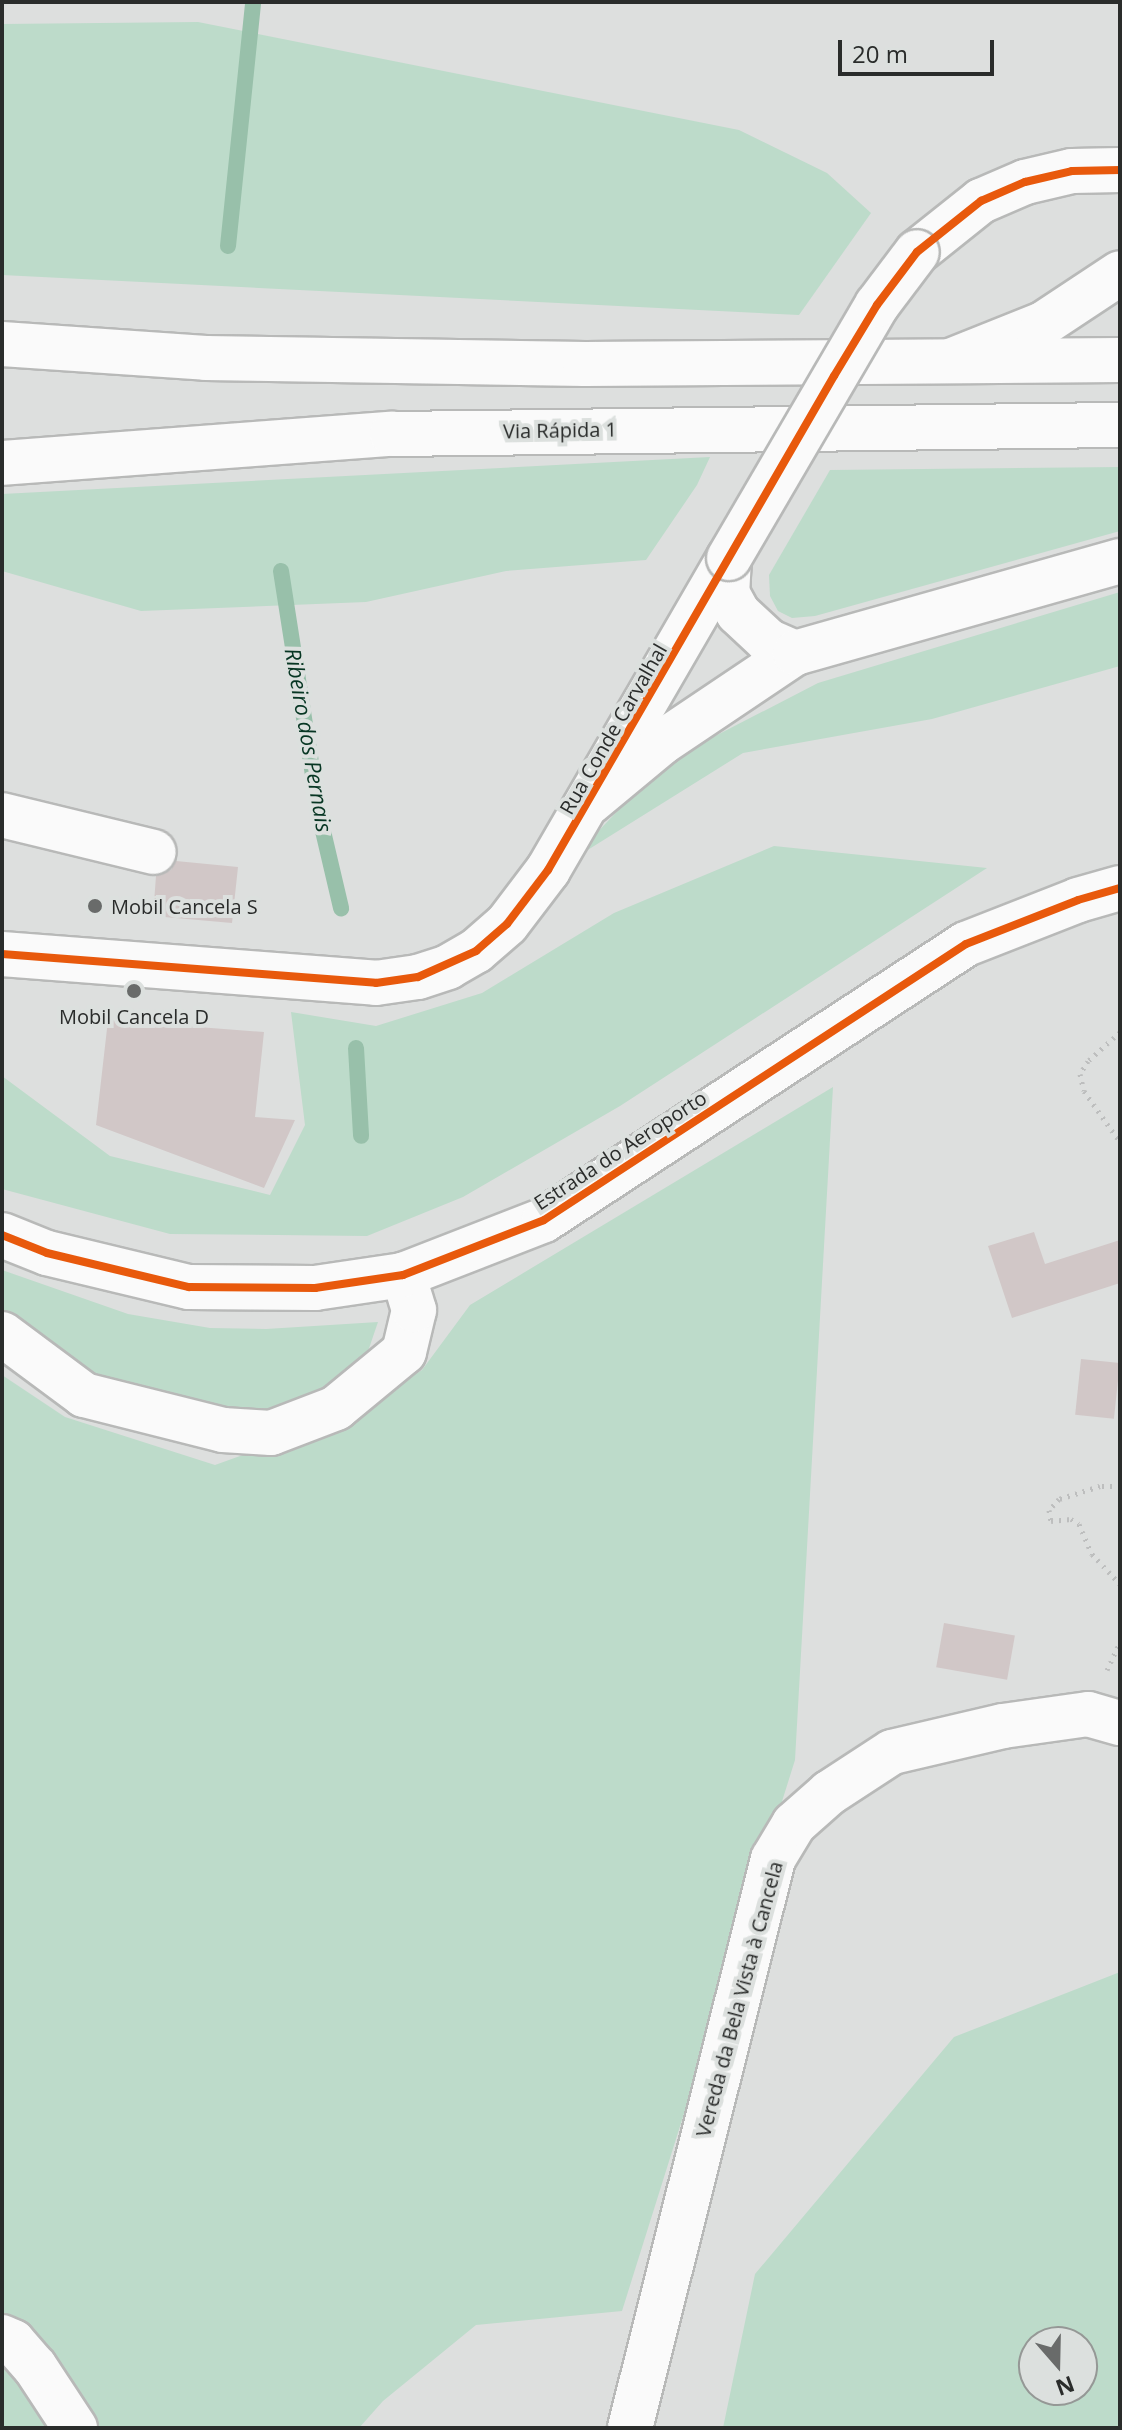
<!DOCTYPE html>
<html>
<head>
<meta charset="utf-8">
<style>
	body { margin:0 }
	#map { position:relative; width:1122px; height:2430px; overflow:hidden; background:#dddfde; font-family:"Open Sans",sans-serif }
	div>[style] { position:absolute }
	.green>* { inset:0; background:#bddbca }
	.stream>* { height:16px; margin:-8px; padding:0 8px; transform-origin:8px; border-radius:8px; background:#98c0aa }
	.building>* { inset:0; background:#d1c7c7; transform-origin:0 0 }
	.path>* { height:5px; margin-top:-2.5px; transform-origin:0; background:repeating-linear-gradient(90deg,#bdbebe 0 2px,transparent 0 8px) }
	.roads { filter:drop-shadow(2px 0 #b8b9b8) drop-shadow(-2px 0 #b8b9b8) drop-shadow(0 2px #b8b9b8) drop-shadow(0 -2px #b8b9b8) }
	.minor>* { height:44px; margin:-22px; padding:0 22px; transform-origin:22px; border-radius:22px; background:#fafafa }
	.major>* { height:44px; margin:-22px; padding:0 22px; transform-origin:22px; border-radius:22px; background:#fafafa }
	.highway>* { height:44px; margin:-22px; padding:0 22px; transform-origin:22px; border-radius:22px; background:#fafafa }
	.bridges { filter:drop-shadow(2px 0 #b8b9b8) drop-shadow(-2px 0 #b8b9b8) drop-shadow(0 2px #b8b9b8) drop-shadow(0 -2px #b8b9b8) }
	.major-bridge>* { height:44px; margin:-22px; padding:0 22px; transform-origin:22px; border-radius:22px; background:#fafafa }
	.cycleway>* { height:8px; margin:-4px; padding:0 4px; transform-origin:4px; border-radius:4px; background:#e8590c }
	.dots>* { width:22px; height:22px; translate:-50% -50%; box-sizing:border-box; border:4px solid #dce0de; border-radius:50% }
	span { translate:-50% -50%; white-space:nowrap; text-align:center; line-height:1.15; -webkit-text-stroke:8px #dce0de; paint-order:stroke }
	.street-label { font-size:20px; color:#2a2c2b }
	.poi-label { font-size:20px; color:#2a2c2b }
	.left { translate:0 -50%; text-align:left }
	.water-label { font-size:22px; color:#073623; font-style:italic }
	.frame { position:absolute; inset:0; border:4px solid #2a2c2b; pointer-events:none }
	.north { position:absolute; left:1018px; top:2326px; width:80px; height:80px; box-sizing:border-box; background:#dce0de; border:2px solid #959896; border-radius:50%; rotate:160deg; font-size:22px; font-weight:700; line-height:32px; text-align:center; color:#2a2c2b }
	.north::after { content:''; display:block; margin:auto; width:28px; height:36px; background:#696b6a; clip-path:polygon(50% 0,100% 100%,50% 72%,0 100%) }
	.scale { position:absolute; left:838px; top:40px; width:156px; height:36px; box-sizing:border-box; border:4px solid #2a2c2b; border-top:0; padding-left:10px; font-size:24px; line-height:28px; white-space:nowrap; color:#2a2c2b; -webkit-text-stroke:6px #dce0de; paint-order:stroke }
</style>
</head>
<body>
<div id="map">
	<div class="green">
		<i style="clip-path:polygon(198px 22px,739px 130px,827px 173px,871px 213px,799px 315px,2px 275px,2px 24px)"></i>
		<i style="clip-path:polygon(710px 457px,697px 485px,646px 560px,506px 571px,366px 602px,141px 611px,2px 571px,2px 494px)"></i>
		<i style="clip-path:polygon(1120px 467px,1120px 531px,815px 616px,792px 618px,778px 611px,770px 596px,769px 575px,830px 470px)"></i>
		<i style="clip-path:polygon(1120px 592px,1120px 666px,932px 719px,743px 753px,570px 861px,663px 763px,818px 683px)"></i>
		<i style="clip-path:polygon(774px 846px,987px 868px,620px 1106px,463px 1197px,367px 1236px,170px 1234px,2px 1189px,2px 1076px,110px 1156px,270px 1195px,305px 1125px,291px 1012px,376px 1026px,482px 993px,614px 913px)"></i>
		<i style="clip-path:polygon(833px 1087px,795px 1760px,622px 2311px,476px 2325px,383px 2401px,359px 2428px,2px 2428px,2px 1375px,65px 1417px,215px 1465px,342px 1419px,422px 1370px,470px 1305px)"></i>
		<i style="clip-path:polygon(2px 1270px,128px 1314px,210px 1328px,266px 1329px,378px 1322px,364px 1363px,322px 1398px,285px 1414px,230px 1417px,79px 1375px,2px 1319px)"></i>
		<i style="clip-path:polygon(evenodd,1120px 1972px,1120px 2428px,723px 2428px,755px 2274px,954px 2037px,1120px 1972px,1034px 2342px,1082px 2342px,1082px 2390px,1034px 2390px,1034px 2342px)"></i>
	</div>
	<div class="stream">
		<i style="left:228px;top:246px;width:245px;rotate:-84.1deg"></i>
		<i style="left:281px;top:571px;width:246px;rotate:81.1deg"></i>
		<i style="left:319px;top:814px;width:97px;rotate:76.8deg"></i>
		<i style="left:356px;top:1048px;width:88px;rotate:86.7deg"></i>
	</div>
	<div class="building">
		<i style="clip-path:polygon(176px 861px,238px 867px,232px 923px,153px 916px,156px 876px,171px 870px)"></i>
		<i style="clip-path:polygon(108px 1020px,264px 1032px,255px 1117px,295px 1120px,264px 1188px,96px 1125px)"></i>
		<i style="clip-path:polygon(1034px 1232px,1045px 1264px,1120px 1240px,1120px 1283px,1012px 1318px,988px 1246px)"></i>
		<i style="left:1081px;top:1359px;width:39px;height:56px;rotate:6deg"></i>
		<i style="left:944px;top:1623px;width:72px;height:45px;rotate:10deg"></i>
	</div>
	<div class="path">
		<i style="left:1120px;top:1032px;width:43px;rotate:137.8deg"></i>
		<i style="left:1088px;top:1061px;width:15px;rotate:122deg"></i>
		<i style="left:1080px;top:1074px;width:17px;rotate:77deg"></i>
		<i style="left:1084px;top:1091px;width:62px;rotate:54.8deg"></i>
		<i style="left:1120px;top:1486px;width:20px;rotate:180deg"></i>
		<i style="left:1100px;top:1486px;width:43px;rotate:162.4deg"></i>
		<i style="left:1059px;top:1499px;width:15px;rotate:132deg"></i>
		<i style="left:1049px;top:1510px;width:11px;rotate:80deg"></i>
		<i style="left:1051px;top:1521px;width:20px;rotate:-6deg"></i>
		<i style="left:1071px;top:1519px;width:9px;rotate:32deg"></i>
		<i style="left:1079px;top:1524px;width:33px;rotate:67deg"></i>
		<i style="left:1092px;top:1554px;width:41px;rotate:47deg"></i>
		<i style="left:1107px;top:1670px;width:31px;rotate:-65deg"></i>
	</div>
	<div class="roads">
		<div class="minor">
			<i style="left:953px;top:360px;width:97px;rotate:-21.8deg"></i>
			<i style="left:1043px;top:324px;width:92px;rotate:-33.5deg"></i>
			<i style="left:2px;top:815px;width:156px;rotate:13.7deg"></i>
			<i style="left:2px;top:1334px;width:102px;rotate:36.6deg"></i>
			<i style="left:84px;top:1395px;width:143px;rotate:14.1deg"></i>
			<i style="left:223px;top:1430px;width:48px;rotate:3.6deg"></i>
			<i style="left:271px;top:1433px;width:70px;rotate:-21deg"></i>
			<i style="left:336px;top:1408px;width:88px;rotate:-39.5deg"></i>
			<i style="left:404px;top:1352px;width:43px;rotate:-76.6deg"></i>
			<i style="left:414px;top:1310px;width:37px;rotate:-107deg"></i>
			<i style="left:2px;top:2337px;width:12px;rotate:24deg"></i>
			<i style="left:13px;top:2342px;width:33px;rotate:49deg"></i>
			<i style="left:35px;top:2367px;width:73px;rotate:56.7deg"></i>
			<i style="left:630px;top:2428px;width:587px;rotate:-75.89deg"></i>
			<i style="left:773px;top:1859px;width:41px;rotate:-59deg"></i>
			<i style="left:794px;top:1824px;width:47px;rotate:-41.5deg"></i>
			<i style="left:829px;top:1793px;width:75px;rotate:-33.1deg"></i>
			<i style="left:892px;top:1752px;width:114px;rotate:-13.2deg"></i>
			<i style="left:1003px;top:1726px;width:86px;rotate:-8deg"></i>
			<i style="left:1088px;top:1714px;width:33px;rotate:16deg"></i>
		</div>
		<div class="major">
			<i style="left:917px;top:252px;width:82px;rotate:-38.6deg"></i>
			<i style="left:981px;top:201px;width:48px;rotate:-23.4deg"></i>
			<i style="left:1025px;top:182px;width:48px;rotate:-13.2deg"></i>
			<i style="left:1072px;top:171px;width:48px;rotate:-1.2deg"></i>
			<i style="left:2px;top:954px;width:375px;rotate:4.4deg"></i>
			<i style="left:376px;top:983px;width:42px;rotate:-8.1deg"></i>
			<i style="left:418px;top:977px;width:32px;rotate:-18deg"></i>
			<i style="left:448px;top:967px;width:32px;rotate:-30deg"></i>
			<i style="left:476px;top:951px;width:41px;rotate:-41.1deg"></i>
			<i style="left:507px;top:924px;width:68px;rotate:-52.8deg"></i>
			<i style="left:548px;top:870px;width:361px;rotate:-59.9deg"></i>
			<i style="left:2px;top:1235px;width:48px;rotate:21.8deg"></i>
			<i style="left:47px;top:1253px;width:146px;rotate:13.5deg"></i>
			<i style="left:189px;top:1287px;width:126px;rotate:0.5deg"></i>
			<i style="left:315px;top:1288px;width:89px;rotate:-8.4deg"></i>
			<i style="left:403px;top:1275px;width:151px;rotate:-21.3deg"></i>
			<i style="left:544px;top:1220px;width:504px;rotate:-33.19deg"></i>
			<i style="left:966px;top:944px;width:120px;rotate:-21.4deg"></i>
			<i style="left:1078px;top:900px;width:44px;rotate:-15.9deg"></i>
		</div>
		<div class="highway">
			<i style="left:2px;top:344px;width:204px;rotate:3.9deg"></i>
			<i style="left:206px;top:358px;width:379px;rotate:0.9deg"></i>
			<i style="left:585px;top:364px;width:535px;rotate:-0.43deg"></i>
			<i style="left:2px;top:463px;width:391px;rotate:-4.3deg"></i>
			<i style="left:392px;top:434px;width:728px;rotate:-0.71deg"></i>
			<i style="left:729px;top:558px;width:35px;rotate:93deg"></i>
			<i style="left:727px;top:593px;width:23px;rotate:61deg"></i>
			<i style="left:738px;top:613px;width:41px;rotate:43deg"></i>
			<i style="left:768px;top:641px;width:30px;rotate:24deg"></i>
			<i style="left:590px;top:802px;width:92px;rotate:-39.7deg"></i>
			<i style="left:661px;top:743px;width:161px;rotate:-33.9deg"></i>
			<i style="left:795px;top:653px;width:338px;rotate:-15.8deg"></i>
		</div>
	</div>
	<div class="bridges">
		<div class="major-bridge">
			<i style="left:729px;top:558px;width:293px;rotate:-59.7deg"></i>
			<i style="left:877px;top:305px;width:66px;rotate:-53deg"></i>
		</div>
	</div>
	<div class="cycleway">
		<i style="left:2px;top:954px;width:375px;rotate:4.4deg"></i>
		<i style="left:376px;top:983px;width:42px;rotate:-8.1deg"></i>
		<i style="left:418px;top:977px;width:64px;rotate:-24.1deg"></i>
		<i style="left:476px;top:951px;width:41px;rotate:-41.1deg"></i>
		<i style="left:507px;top:924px;width:68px;rotate:-52.8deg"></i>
		<i style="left:548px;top:870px;width:571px;rotate:-59.93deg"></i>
		<i style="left:834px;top:376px;width:83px;rotate:-58.8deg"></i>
		<i style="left:877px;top:305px;width:66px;rotate:-53deg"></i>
		<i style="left:917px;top:252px;width:82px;rotate:-38.6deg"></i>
		<i style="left:981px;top:201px;width:48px;rotate:-23.4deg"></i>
		<i style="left:1025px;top:182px;width:48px;rotate:-13.2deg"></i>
		<i style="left:1072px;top:171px;width:48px;rotate:-1.2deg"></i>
		<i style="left:2px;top:1235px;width:48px;rotate:21.8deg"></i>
		<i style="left:47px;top:1253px;width:146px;rotate:13.5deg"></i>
		<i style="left:189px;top:1287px;width:126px;rotate:0.5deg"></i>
		<i style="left:315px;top:1288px;width:89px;rotate:-8.4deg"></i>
		<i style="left:403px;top:1275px;width:151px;rotate:-21.3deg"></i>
		<i style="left:544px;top:1220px;width:504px;rotate:-33.19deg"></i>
		<i style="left:966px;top:944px;width:120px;rotate:-21.4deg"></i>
		<i style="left:1078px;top:900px;width:44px;rotate:-15.9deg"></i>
	</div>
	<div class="dots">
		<i style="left:95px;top:906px;background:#696b6a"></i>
		<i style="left:134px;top:991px;background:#696b6a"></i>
	</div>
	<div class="street-label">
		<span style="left:560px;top:430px;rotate:-1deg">Via Rápida 1</span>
		<span style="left:613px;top:729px;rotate:-60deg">Rua Conde Carvalhal</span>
		<span style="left:620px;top:1150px;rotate:-33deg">Estrada do Aeroporto</span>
		<span style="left:739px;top:1999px;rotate:-75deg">Vereda da Bela Vista à Cancela</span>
	</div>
	<div class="poi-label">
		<span class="left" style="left:111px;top:906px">Mobil Cancela S</span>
		<span style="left:134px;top:1016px">Mobil Cancela D</span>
	</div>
	<div class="water-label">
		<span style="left:309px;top:740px;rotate:80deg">Ribeiro dos Pernais</span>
	</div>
	<div class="frame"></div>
	<div class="north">N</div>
	<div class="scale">20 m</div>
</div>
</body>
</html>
